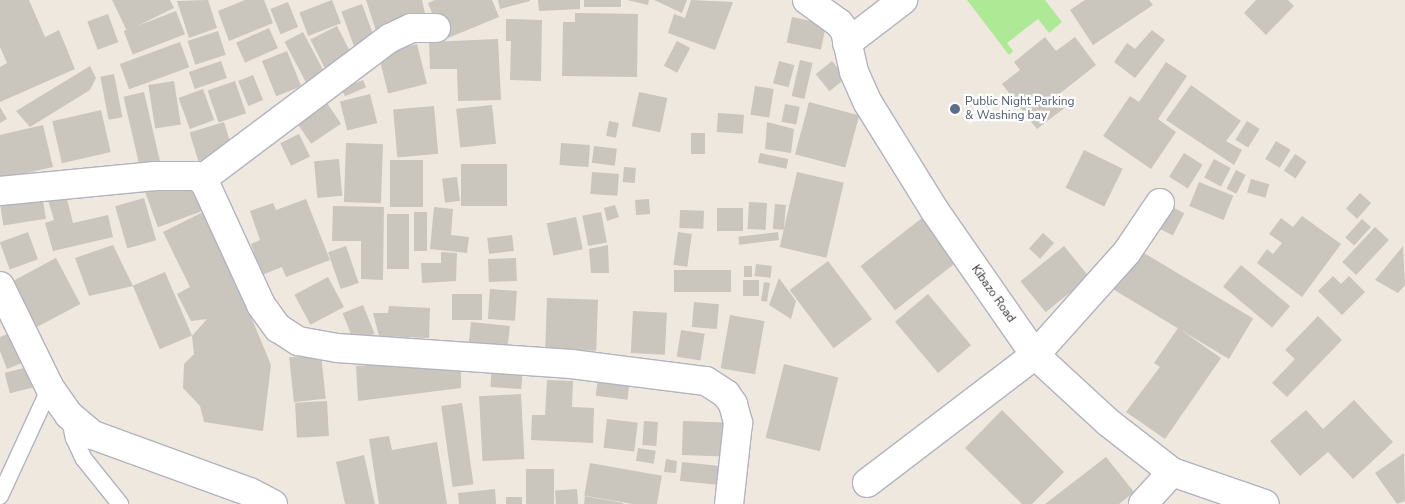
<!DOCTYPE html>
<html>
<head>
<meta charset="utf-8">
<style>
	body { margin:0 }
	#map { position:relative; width:1405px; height:504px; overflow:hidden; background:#efe8de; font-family:"Nunito Sans",sans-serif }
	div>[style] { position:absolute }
	.green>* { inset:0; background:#aee996 }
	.building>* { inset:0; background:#cac5bd; transform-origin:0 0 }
	.roads { filter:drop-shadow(1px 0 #b2b3c1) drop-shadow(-1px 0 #b2b3c1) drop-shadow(0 1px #b2b3c1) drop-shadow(0 -1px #b2b3c1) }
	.lane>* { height:16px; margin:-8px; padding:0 8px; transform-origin:8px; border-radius:8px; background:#fff }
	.street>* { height:28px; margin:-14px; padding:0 14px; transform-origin:14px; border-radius:14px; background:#fff }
	.dots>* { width:14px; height:14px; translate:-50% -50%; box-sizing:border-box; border:2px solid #fff; border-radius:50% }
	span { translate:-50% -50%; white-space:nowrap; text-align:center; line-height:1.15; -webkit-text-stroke:4.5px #fff; paint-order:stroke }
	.service-label { font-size:12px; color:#4e5e75 }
	.left { translate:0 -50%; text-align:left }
	.street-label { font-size:12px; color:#2c2c2c }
</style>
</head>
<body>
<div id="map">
	<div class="green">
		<i style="clip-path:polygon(967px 0,1045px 0,1062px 22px,1049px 33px,1038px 19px,1007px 43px,1013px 51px,1009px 55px)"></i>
	</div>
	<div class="building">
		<i style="clip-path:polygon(0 0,29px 0,45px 37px,59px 30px,75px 69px,0 102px,0 67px,7px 63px,0 47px)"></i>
		<i style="clip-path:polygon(112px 0,170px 0,174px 8px,127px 31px)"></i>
		<i style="clip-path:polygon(208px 0,217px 28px,189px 38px,177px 1px)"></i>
		<i style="clip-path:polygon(245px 0,264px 0,273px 23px,229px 41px,218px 11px)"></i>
		<i style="left:332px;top:0;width:25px;height:35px;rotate:69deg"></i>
		<i style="clip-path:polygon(366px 0,422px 0,426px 18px,377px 34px)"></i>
		<i style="clip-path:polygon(435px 0,492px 0,499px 17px,443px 40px,428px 3px)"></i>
		<i style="clip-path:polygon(498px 0,530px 0,530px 1px,500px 9px)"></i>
		<i style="clip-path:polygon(538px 0,580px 0,580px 9px,539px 11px)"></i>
		<i style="left:584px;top:0;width:37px;height:7px"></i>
		<i style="clip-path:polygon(627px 0,649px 0,648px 5px)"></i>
		<i style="clip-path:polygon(654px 0,687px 0,682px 13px)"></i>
		<i style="clip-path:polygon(691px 0,733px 2px,715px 50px,668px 33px,674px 14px,685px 18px)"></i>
		<i style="clip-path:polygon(1085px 0,1149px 0,1153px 5px,1093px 45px,1070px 10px)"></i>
		<i style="clip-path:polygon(1256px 0,1288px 0,1294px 6px,1266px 35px,1244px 13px)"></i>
		<i style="left:288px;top:2px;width:27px;height:19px;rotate:68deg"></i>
		<i style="left:362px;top:4px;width:44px;height:22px;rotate:70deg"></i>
		<i style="left:176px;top:11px;width:25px;height:56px;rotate:69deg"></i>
		<i style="clip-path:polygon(575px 13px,638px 14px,637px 77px,562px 76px,563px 22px,575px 22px)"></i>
		<i style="left:108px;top:14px;width:30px;height:22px;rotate:70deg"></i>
		<i style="left:792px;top:17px;width:35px;height:26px;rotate:12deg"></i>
		<i style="clip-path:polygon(506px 19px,542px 20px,541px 81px,510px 80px,511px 41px,506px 41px)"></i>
		<i style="left:337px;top:26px;width:37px;height:30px;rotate:63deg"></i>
		<i style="left:269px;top:28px;width:22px;height:36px;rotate:66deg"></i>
		<i style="clip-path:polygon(1152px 30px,1165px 40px,1135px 78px,1114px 62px,1127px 43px,1135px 49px)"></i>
		<i style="left:218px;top:31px;width:25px;height:32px;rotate:72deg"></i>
		<i style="left:303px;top:32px;width:54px;height:21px;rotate:62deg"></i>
		<i style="clip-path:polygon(1045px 37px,1056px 51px,1075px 37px,1096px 65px,1058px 95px,1067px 106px,1037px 129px,1002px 84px,1020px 70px,1014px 62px)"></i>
		<i style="clip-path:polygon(498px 39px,501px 100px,458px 101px,457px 69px,430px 69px,429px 42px)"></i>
		<i style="left:677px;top:41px;width:15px;height:28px;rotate:28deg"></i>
		<i style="left:180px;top:42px;width:27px;height:64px;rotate:70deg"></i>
		<i style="left:417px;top:44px;width:41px;height:40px;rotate:76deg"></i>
		<i style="left:287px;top:51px;width:38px;height:27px;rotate:68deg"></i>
		<i style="left:800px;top:60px;width:13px;height:37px;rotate:13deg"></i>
		<i style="left:221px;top:61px;width:18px;height:34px;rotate:71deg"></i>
		<i style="left:779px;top:61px;width:16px;height:23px;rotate:15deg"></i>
		<i style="left:832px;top:61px;width:22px;height:21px;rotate:51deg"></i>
		<i style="clip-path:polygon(1166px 62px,1187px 76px,1158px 119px,1176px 132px,1151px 169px,1103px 136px,1130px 96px,1139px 102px)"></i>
		<i style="clip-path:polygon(90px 66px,96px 78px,90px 90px,30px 127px,16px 111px)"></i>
		<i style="left:114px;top:74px;width:44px;height:14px;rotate:79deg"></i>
		<i style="left:253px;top:75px;width:27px;height:16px;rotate:68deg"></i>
		<i style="left:363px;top:80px;width:8px;height:23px;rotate:67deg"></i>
		<i style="left:174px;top:81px;width:44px;height:26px;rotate:81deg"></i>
		<i style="left:235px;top:81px;width:34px;height:29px;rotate:71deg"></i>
		<i style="clip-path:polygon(1191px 85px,1241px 121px,1226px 141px,1242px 150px,1234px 165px,1166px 120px)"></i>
		<i style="left:755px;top:86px;width:19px;height:29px;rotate:9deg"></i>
		<i style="left:203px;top:89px;width:33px;height:26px;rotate:70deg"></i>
		<i style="left:144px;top:92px;width:71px;height:21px;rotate:77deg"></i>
		<i style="left:639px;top:92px;width:29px;height:35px;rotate:12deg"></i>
		<i style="left:370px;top:94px;width:30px;height:31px;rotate:76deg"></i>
		<i style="left:809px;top:102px;width:52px;height:54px;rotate:15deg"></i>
		<i style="left:327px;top:103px;width:25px;height:36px;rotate:56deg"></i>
		<i style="left:785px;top:104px;width:15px;height:18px;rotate:11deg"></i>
		<i style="left:492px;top:105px;width:39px;height:36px;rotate:84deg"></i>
		<i style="left:434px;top:106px;width:48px;height:41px;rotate:85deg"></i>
		<i style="clip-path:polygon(0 107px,7px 119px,0 123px)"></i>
		<i style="left:101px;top:110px;width:43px;height:50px;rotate:77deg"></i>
		<i style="left:718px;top:113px;width:26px;height:19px;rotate:4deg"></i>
		<i style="left:609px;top:121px;width:10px;height:15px;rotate:11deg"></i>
		<i style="left:1247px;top:121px;width:15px;height:22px;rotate:32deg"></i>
		<i style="left:224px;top:122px;width:30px;height:36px;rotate:73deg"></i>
		<i style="clip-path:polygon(767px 122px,794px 129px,791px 153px,765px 149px)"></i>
		<i style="clip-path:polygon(43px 125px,53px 167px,0 179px,0 135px)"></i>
		<i style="left:691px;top:133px;width:14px;height:21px"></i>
		<i style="left:299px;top:134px;width:25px;height:21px;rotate:64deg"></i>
		<i style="left:1276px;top:141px;width:17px;height:21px;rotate:31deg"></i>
		<i style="left:346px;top:143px;width:37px;height:59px;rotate:2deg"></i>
		<i style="left:561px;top:143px;width:29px;height:22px;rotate:4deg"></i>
		<i style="left:594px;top:146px;width:23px;height:17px;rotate:7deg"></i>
		<i style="left:1084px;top:150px;width:43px;height:42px;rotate:26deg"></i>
		<i style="left:760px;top:153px;width:29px;height:10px;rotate:12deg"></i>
		<i style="left:1184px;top:153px;width:22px;height:28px;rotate:32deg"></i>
		<i style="left:1295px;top:154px;width:14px;height:20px;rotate:34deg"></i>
		<i style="left:339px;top:159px;width:37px;height:25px;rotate:85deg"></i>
		<i style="left:1214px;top:159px;width:19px;height:21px;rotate:28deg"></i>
		<i style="left:390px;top:160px;width:33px;height:47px"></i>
		<i style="left:461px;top:164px;width:46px;height:42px"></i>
		<i style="left:624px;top:167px;width:12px;height:15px;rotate:5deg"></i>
		<i style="left:1236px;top:170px;width:11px;height:21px;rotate:27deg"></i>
		<i style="left:592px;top:172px;width:27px;height:22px;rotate:4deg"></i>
		<i style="left:797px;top:172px;width:48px;height:77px;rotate:13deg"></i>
		<i style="left:190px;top:175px;width:38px;height:48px;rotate:70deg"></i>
		<i style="left:457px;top:177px;width:24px;height:15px;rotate:83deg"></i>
		<i style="left:1251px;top:179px;width:19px;height:14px;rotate:16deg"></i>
		<i style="left:1199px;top:182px;width:37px;height:26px;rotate:22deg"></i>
		<i style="left:1360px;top:193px;width:15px;height:21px;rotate:42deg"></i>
		<i style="left:42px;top:194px;width:25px;height:43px;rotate:81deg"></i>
		<i style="clip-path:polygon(66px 195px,73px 223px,108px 215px,113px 237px,53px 251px,45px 223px,54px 220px,48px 200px)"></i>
		<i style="left:144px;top:198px;width:44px;height:30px;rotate:74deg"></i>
		<i style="clip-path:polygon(306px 199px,330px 260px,286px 277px,282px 267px,262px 275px,251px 244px,260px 240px,250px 211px,273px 203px,276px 210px)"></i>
		<i style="left:649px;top:199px;width:15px;height:14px;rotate:86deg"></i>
		<i style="left:749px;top:202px;width:18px;height:27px;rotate:3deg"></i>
		<i style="left:775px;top:204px;width:11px;height:25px;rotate:5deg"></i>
		<i style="clip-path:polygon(615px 205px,619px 217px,607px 221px,604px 208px)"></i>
		<i style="clip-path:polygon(333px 206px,384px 207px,383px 280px,361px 279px,361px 241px,332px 241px)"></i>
		<i style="left:1170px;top:206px;width:16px;height:25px;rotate:27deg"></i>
		<i style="clip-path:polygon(434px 207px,453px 209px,451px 235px,469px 237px,467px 253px,430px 249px)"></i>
		<i style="left:717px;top:208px;width:26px;height:23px"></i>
		<i style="clip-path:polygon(207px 210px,271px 365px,263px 431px,204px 422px,200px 406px,183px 388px,184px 364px,194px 354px,192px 336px,207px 319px,191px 321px,177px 294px,190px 287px,163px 232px)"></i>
		<i style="left:680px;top:210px;width:24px;height:18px;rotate:2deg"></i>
		<i style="left:414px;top:212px;width:13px;height:39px"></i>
		<i style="left:601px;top:212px;width:31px;height:19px;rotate:79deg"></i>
		<i style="left:387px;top:214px;width:22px;height:55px"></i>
		<i style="clip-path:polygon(1302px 216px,1341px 244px,1302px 297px,1257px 263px,1267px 249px,1273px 254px,1282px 243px,1269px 234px,1281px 218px,1293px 227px)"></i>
		<i style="left:576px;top:217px;width:33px;height:30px;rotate:78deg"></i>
		<i style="left:922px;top:218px;width:56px;height:78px;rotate:52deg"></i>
		<i style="left:1362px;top:219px;width:12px;height:25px;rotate:42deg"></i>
		<i style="left:1375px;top:227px;width:19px;height:48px;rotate:43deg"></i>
		<i style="left:28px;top:232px;width:29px;height:30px;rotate:70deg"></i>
		<i style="left:678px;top:232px;width:14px;height:33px;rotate:8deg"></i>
		<i style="left:778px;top:232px;width:8px;height:40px;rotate:83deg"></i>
		<i style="left:1043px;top:233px;width:15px;height:21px;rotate:42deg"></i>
		<i style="left:512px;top:235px;width:16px;height:25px;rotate:83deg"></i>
		<i style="clip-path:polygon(113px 245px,133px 286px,89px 296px,75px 258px)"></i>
		<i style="clip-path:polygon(608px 245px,609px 273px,591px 273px,589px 249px)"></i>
		<i style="left:346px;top:246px;width:39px;height:19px;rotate:71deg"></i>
		<i style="left:1064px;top:246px;width:40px;height:56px;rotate:51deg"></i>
		<i style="clip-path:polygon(1403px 246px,1405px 285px,1398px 293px,1375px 280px)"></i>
		<i style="left:1134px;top:247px;width:139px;height:47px;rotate:31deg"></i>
		<i style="clip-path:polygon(441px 252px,457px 253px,456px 281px,422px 283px,421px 263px,441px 263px)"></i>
		<i style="left:56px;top:258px;width:52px;height:52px;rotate:62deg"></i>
		<i style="left:516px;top:258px;width:23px;height:28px;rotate:88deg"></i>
		<i style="left:828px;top:261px;width:73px;height:48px;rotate:53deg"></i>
		<i style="left:756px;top:264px;width:16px;height:12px;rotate:7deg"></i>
		<i style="left:1241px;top:265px;width:64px;height:28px;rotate:40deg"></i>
		<i style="left:744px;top:266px;width:8px;height:11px"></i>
		<i style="left:731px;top:270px;width:22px;height:57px;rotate:90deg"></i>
		<i style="left:165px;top:272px;width:69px;height:35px;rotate:67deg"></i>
		<i style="clip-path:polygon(1333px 276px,1341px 284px,1349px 276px,1365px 292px,1342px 315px,1318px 291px)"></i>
		<i style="left:328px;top:277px;width:34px;height:38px;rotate:62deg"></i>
		<i style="clip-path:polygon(779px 278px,796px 301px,791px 319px,769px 305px)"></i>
		<i style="left:743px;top:280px;width:16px;height:16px"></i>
		<i style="left:764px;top:282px;width:6px;height:19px;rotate:9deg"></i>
		<i style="left:490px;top:289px;width:27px;height:30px;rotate:4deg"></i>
		<i style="left:452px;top:294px;width:30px;height:26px"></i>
		<i style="left:928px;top:294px;width:67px;height:43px;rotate:50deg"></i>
		<i style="left:547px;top:298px;width:51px;height:51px;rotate:2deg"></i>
		<i style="left:694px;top:302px;width:25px;height:25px;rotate:5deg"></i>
		<i style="left:363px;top:305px;width:31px;height:22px;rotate:68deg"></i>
		<i style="clip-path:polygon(389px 306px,430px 308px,429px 338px,379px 336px,373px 313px,388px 313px)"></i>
		<i style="left:633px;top:311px;width:34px;height:42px;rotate:3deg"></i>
		<i style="left:730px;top:315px;width:35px;height:54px;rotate:10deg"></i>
		<i style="clip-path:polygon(1318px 316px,1342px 340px,1287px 397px,1272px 383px,1295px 359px,1285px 350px)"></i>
		<i style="left:471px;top:322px;width:39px;height:24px;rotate:6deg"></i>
		<i style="clip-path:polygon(1178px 328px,1221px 358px,1165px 439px,1126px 412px,1160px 367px,1154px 363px)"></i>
		<i style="left:681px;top:330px;width:24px;height:27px;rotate:9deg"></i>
		<i style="clip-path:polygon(13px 332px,24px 362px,7px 369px,0 351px,0 337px)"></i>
		<i style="left:321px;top:354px;width:45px;height:32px;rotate:84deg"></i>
		<i style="clip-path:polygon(461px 359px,461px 388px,358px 401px,356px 366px)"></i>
		<i style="left:492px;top:364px;width:31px;height:23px;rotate:4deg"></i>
		<i style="left:784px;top:364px;width:56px;height:76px;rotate:14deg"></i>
		<i style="left:28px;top:367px;width:21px;height:24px;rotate:76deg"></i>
		<i style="left:598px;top:377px;width:32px;height:19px;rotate:7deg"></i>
		<i style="clip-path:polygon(547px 380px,573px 381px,572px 407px,594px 408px,593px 443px,531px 440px,532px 415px,545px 415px)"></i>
		<i style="left:521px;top:394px;width:65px;height:42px;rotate:87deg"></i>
		<i style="clip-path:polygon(1354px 400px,1393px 442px,1353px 479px,1328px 452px,1300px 476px,1270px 441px,1306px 410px,1323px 429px)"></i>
		<i style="left:327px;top:401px;width:35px;height:32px;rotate:87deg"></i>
		<i style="left:462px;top:403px;width:82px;height:21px;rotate:82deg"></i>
		<i style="clip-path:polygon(1002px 410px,1064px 472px,1032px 504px,1022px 504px,965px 448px)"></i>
		<i style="left:607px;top:419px;width:31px;height:29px;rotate:7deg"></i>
		<i style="left:644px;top:421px;width:14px;height:24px;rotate:4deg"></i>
		<i style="left:683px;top:421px;width:49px;height:34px;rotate:2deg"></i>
		<i style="clip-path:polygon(389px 436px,392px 450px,437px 442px,447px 504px,379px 504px,369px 439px)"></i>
		<i style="left:638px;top:448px;width:18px;height:13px;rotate:9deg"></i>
		<i style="clip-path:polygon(1404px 453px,1405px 501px,1397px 504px,1375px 473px)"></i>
		<i style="clip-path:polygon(364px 455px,375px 504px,345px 504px,336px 462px)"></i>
		<i style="clip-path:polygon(1106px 457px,1134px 492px,1119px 504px,1045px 504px)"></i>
		<i style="clip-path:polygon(666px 459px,677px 461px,676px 473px,664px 472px)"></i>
		<i style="left:682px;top:462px;width:45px;height:19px;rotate:6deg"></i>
		<i style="left:590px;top:463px;width:73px;height:33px;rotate:10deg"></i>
		<i style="left:526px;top:469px;width:28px;height:35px"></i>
		<i style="clip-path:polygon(495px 489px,496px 504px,459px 504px,458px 493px)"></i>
		<i style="left:577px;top:489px;width:15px;height:22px;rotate:86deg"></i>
		<i style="clip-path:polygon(585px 496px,623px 503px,623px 504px,584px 504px)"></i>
		<i style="left:506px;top:497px;width:16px;height:7px"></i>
	</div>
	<div class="roads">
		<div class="lane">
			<i style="left:69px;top:415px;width:24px;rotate:78deg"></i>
			<i style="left:74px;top:438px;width:23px;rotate:65deg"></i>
			<i style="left:84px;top:459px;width:58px;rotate:51.3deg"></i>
			<i style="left:0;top:496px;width:119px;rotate:-65.2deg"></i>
		</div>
		<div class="street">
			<i style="left:807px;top:0;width:39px;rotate:36deg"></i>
			<i style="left:839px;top:23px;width:10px;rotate:53deg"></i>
			<i style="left:845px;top:31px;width:42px;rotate:77.6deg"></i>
			<i style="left:854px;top:72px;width:34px;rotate:66deg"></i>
			<i style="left:868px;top:103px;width:127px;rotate:58.2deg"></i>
			<i style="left:935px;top:211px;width:175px;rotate:55.2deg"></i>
			<i style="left:1035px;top:355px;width:100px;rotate:42.6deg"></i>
			<i style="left:1109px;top:423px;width:80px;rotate:37.9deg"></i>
			<i style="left:1172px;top:472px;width:98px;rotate:19deg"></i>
			<i style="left:847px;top:43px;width:71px;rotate:-37.5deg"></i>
			<i style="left:202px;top:179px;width:235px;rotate:-36.9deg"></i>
			<i style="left:390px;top:38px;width:23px;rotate:-25deg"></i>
			<i style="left:411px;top:28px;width:25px"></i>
			<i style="left:0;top:191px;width:156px;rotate:-5.5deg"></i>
			<i style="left:155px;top:176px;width:42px"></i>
			<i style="left:197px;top:176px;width:11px;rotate:41deg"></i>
			<i style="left:205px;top:183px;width:134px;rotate:65.3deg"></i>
			<i style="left:261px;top:305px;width:29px;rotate:54deg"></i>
			<i style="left:278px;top:328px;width:24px;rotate:33deg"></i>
			<i style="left:298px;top:341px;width:40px;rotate:10deg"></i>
			<i style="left:337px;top:348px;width:235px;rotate:3.9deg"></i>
			<i style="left:571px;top:364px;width:136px;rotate:7.2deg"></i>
			<i style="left:706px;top:381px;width:24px;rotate:33deg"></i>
			<i style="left:726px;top:394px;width:12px;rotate:55deg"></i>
			<i style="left:733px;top:404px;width:20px;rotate:75deg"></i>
			<i style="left:738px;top:423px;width:81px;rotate:96.3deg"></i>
			<i style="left:0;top:286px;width:114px;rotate:63.9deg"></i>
			<i style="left:50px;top:388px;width:33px;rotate:55deg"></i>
			<i style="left:69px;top:415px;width:31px;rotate:40deg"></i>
			<i style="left:93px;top:435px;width:167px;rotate:20deg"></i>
			<i style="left:250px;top:492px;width:26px;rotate:28deg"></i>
			<i style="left:867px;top:483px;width:211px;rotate:-37.3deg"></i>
			<i style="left:1035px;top:355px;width:138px;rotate:-48.2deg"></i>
			<i style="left:1127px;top:252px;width:59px;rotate:-56deg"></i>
			<i style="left:1143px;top:504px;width:43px;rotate:-47.8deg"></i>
		</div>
	</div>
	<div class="dots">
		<i style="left:955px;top:109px;background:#5c6f8a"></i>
	</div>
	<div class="service-label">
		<span class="left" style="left:965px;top:109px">Public Night Parking<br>&amp; Washing bay</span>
	</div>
	<div class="street-label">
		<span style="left:993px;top:294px;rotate:55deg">Kibazo Road</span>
	</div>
</div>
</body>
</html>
